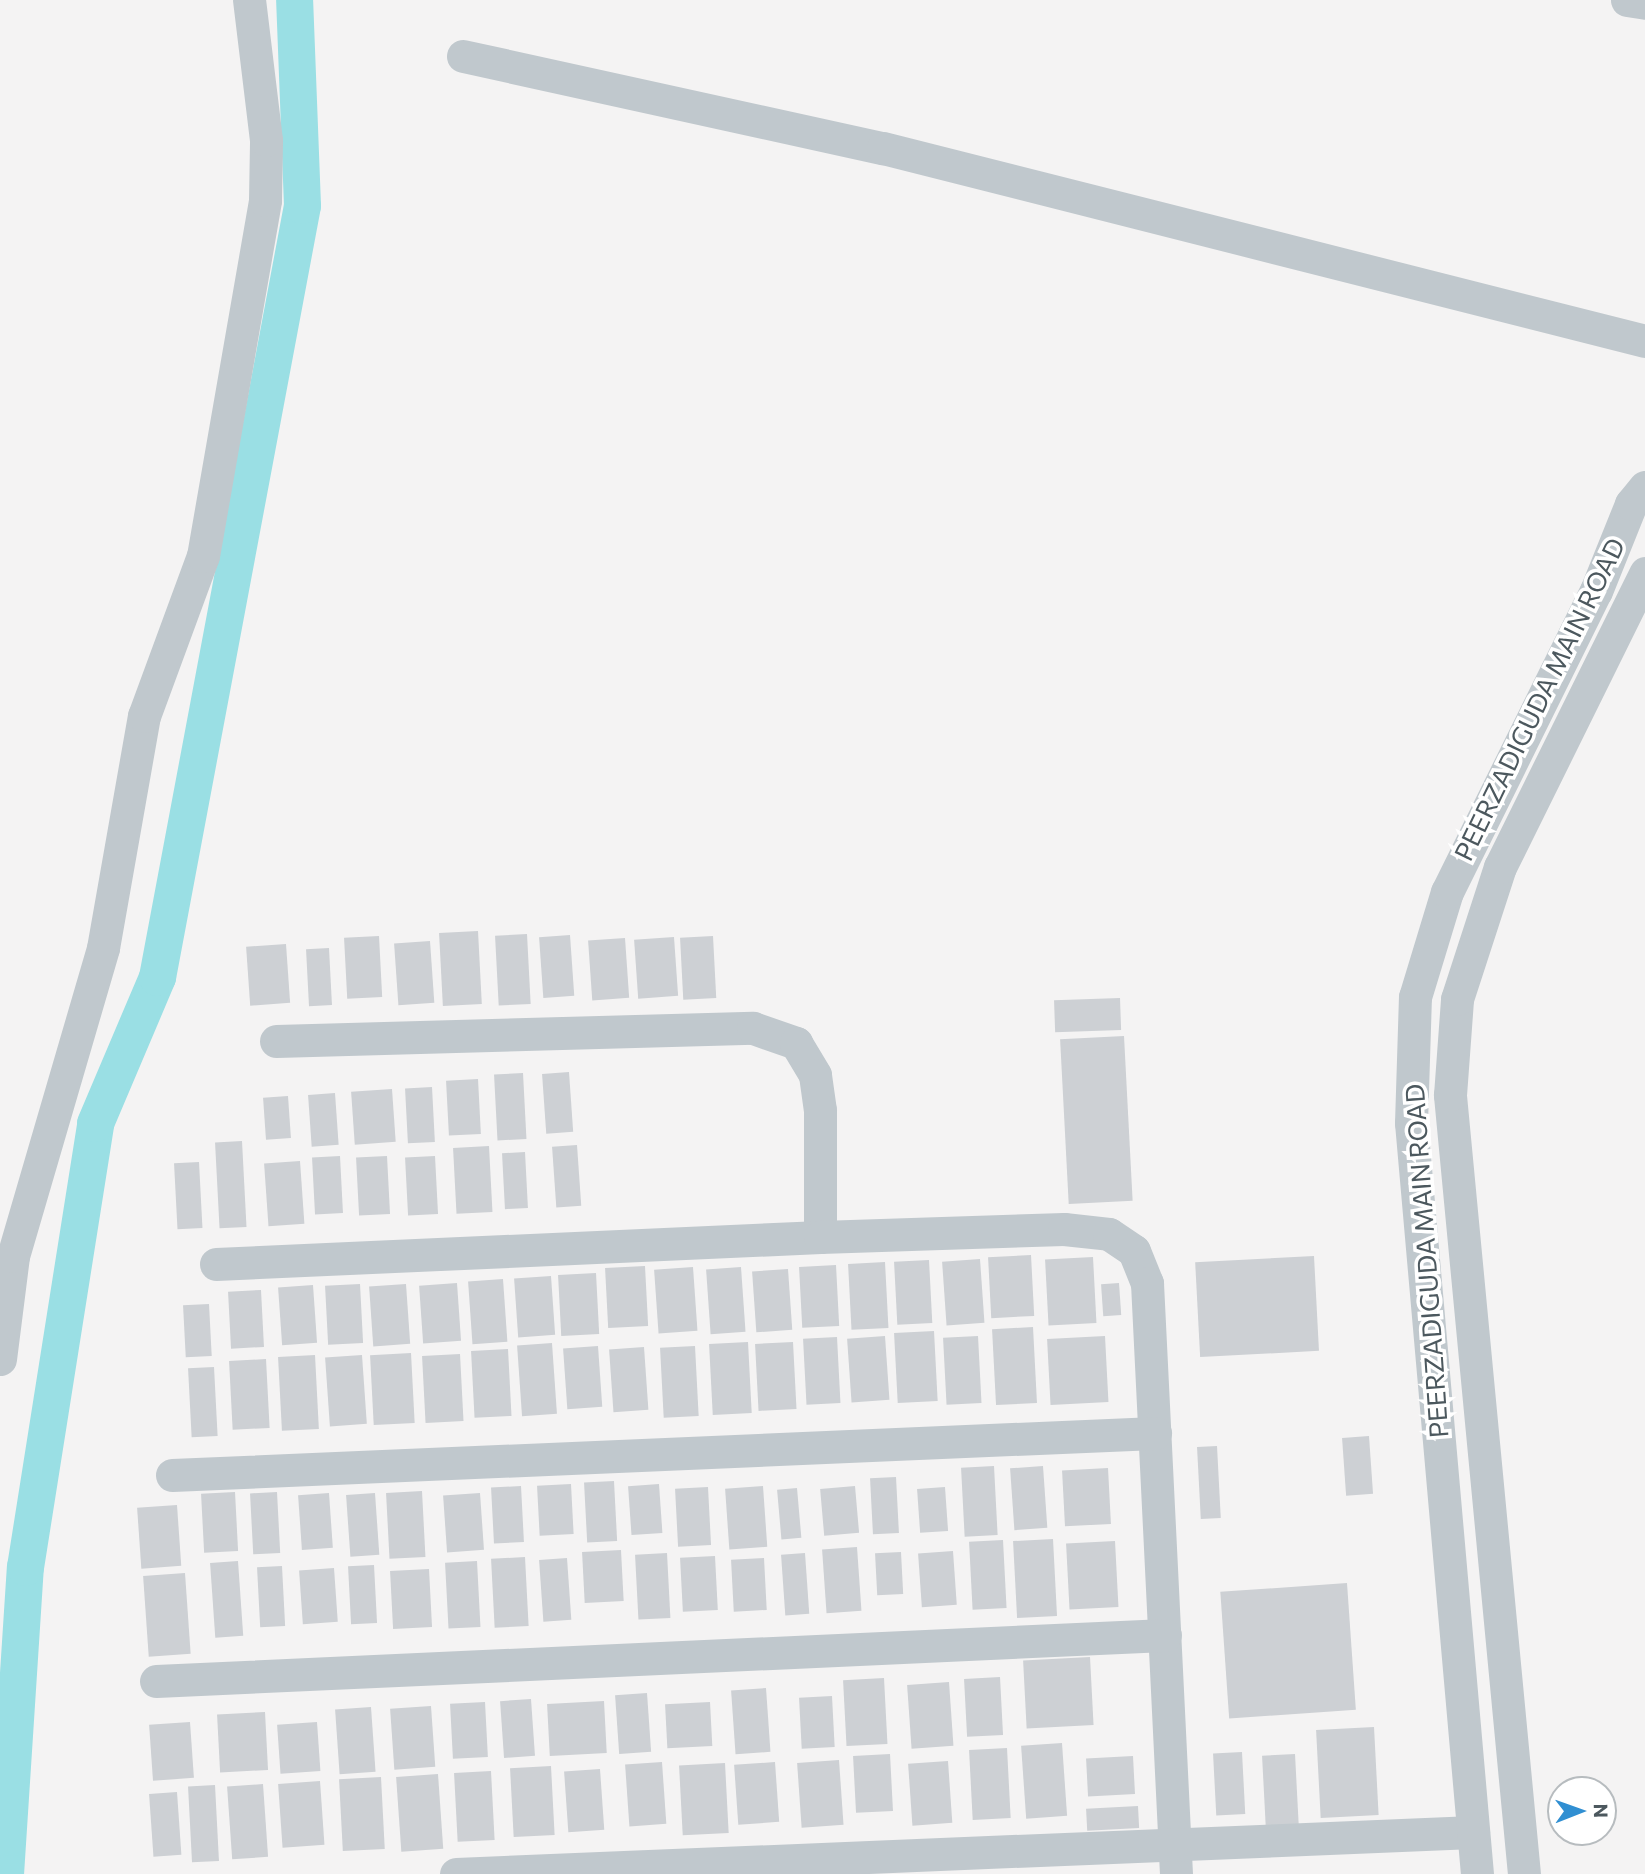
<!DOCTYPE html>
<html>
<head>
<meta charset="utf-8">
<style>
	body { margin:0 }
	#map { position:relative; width:1645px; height:1874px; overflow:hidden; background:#f4f3f3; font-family:Commissioner,sans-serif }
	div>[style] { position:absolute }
	.canal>* { height:37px; margin:-18.5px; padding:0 18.5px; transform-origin:18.5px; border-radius:18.5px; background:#9adfe4 }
	.building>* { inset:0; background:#cdd0d4; transform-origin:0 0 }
	.minor>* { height:33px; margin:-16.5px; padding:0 16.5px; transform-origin:16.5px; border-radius:16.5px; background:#c0c8cd }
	span { translate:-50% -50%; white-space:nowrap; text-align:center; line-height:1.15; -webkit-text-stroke:7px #fff; paint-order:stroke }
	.street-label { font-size:26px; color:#4c585e }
	.north { position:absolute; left:1547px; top:1776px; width:70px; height:70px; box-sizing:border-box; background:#fff; border:2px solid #b7bcbf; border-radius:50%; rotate:89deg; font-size:19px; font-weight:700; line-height:28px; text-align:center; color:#4c585e }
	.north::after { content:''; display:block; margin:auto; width:24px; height:32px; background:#308fd2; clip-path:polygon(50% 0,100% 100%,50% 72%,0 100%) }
</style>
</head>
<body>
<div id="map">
	<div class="canal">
		<i style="left:5px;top:1874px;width:308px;rotate:-86.3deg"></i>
		<i style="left:25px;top:1567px;width:449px;rotate:-81deg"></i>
		<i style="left:95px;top:1123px;width:159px;rotate:-67deg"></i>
		<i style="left:157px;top:977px;width:785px;rotate:-79.36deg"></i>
		<i style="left:302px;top:205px;width:205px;rotate:-92.2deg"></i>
	</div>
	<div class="building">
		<i style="left:478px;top:931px;width:73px;height:39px;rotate:87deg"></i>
		<i style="left:527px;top:934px;width:70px;height:32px;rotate:87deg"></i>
		<i style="left:570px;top:935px;width:61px;height:31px;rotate:86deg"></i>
		<i style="left:379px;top:936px;width:61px;height:35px;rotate:87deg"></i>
		<i style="left:713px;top:936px;width:62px;height:33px;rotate:87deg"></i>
		<i style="left:674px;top:937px;width:59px;height:40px;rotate:86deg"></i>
		<i style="left:625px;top:938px;width:60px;height:37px;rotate:86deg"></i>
		<i style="left:430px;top:941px;width:62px;height:36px;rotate:86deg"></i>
		<i style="left:286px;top:944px;width:59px;height:40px;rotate:86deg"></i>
		<i style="left:329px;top:948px;width:57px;height:23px;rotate:87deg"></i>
		<i style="left:1120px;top:998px;width:32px;height:66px;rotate:88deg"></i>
		<i style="left:1124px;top:1036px;width:165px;height:64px;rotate:87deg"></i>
		<i style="left:569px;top:1072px;width:60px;height:27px;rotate:86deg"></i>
		<i style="left:523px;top:1073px;width:66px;height:29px;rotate:87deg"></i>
		<i style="left:478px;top:1079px;width:55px;height:32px;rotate:87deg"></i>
		<i style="left:432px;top:1087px;width:55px;height:27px;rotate:87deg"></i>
		<i style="left:392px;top:1089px;width:53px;height:41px;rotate:86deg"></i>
		<i style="left:335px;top:1093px;width:52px;height:27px;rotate:86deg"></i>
		<i style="left:288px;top:1096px;width:42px;height:25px;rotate:86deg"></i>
		<i style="left:242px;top:1141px;width:86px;height:27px;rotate:87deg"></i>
		<i style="left:577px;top:1145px;width:61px;height:25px;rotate:86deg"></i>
		<i style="left:489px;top:1146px;width:66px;height:36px;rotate:87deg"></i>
		<i style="left:525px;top:1152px;width:56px;height:23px;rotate:87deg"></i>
		<i style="left:340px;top:1156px;width:57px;height:28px;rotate:87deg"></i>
		<i style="left:387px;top:1156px;width:58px;height:31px;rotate:87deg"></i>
		<i style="left:435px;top:1156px;width:58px;height:30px;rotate:87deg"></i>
		<i style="left:300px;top:1161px;width:63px;height:36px;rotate:86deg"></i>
		<i style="left:199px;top:1162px;width:66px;height:25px;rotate:87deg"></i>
		<i style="left:1031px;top:1255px;width:61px;height:43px;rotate:87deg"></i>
		<i style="left:1314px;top:1256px;width:95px;height:119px;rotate:87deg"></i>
		<i style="left:1093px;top:1257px;width:66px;height:48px;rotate:87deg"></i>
		<i style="left:980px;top:1259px;width:64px;height:38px;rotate:86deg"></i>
		<i style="left:929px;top:1260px;width:63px;height:35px;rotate:87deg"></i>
		<i style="left:885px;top:1262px;width:66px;height:37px;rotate:87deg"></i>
		<i style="left:836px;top:1265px;width:61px;height:37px;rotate:87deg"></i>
		<i style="left:645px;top:1266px;width:60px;height:40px;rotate:87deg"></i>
		<i style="left:693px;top:1267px;width:64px;height:39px;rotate:86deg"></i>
		<i style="left:741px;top:1267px;width:65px;height:35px;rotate:86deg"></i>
		<i style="left:788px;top:1269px;width:61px;height:36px;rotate:86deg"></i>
		<i style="left:596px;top:1273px;width:61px;height:38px;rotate:87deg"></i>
		<i style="left:551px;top:1276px;width:59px;height:37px;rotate:86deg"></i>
		<i style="left:503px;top:1279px;width:63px;height:35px;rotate:86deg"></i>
		<i style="left:457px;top:1283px;width:58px;height:38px;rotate:86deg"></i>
		<i style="left:1119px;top:1283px;width:32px;height:18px;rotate:86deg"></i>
		<i style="left:360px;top:1284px;width:59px;height:35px;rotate:87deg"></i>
		<i style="left:406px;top:1284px;width:60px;height:37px;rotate:86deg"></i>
		<i style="left:313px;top:1285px;width:58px;height:35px;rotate:86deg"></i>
		<i style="left:261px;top:1290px;width:57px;height:33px;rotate:87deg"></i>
		<i style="left:209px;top:1304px;width:52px;height:26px;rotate:87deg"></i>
		<i style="left:1033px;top:1327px;width:76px;height:41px;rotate:87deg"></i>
		<i style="left:934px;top:1331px;width:70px;height:40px;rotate:87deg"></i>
		<i style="left:885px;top:1336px;width:64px;height:38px;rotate:86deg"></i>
		<i style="left:978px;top:1336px;width:67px;height:35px;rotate:87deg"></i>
		<i style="left:1105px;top:1336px;width:66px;height:58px;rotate:87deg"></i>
		<i style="left:837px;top:1337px;width:66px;height:34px;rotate:87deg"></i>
		<i style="left:748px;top:1342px;width:71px;height:39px;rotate:87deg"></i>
		<i style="left:793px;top:1342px;width:67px;height:38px;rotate:87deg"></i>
		<i style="left:552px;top:1343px;width:71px;height:35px;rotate:86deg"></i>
		<i style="left:598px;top:1346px;width:61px;height:35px;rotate:86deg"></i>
		<i style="left:695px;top:1346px;width:70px;height:35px;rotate:87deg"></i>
		<i style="left:644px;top:1347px;width:63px;height:35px;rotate:86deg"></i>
		<i style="left:508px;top:1349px;width:67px;height:37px;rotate:87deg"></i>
		<i style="left:411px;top:1353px;width:70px;height:41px;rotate:87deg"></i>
		<i style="left:460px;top:1354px;width:67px;height:38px;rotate:87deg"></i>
		<i style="left:315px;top:1355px;width:74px;height:37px;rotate:87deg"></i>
		<i style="left:362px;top:1355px;width:69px;height:37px;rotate:86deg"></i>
		<i style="left:266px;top:1359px;width:69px;height:37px;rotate:87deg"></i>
		<i style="left:214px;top:1367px;width:69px;height:26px;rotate:87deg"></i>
		<i style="left:1369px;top:1436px;width:58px;height:27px;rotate:86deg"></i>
		<i style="left:1217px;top:1446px;width:72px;height:20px;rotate:87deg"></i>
		<i style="left:994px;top:1466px;width:69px;height:33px;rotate:87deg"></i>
		<i style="left:1043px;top:1466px;width:62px;height:33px;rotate:86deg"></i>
		<i style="left:1108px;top:1468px;width:56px;height:46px;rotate:87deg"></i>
		<i style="left:896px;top:1477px;width:56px;height:26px;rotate:87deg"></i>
		<i style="left:614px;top:1481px;width:60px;height:30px;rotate:87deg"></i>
		<i style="left:571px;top:1484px;width:50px;height:34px;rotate:87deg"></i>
		<i style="left:659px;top:1484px;width:49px;height:31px;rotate:86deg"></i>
		<i style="left:521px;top:1486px;width:56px;height:30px;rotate:87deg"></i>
		<i style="left:763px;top:1486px;width:61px;height:38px;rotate:86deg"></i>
		<i style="left:855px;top:1486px;width:47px;height:35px;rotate:85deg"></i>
		<i style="left:708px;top:1487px;width:58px;height:33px;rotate:87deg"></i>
		<i style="left:945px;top:1487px;width:44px;height:28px;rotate:86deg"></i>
		<i style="left:797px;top:1488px;width:50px;height:20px;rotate:85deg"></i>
		<i style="left:422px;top:1491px;width:66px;height:36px;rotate:87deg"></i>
		<i style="left:235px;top:1492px;width:59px;height:34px;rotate:87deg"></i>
		<i style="left:277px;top:1492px;width:61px;height:27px;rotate:87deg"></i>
		<i style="left:329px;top:1493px;width:55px;height:31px;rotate:86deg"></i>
		<i style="left:375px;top:1493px;width:62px;height:29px;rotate:86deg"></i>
		<i style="left:480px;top:1493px;width:57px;height:37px;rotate:86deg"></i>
		<i style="left:177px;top:1505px;width:61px;height:40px;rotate:86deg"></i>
		<i style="left:1053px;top:1539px;width:77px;height:40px;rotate:87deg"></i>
		<i style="left:1003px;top:1540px;width:68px;height:34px;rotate:87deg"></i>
		<i style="left:1115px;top:1541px;width:66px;height:49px;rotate:87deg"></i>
		<i style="left:857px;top:1547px;width:64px;height:35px;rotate:86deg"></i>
		<i style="left:621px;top:1550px;width:51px;height:39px;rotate:87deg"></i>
		<i style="left:953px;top:1551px;width:54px;height:35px;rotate:86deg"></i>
		<i style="left:901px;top:1552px;width:42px;height:26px;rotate:87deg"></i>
		<i style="left:667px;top:1553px;width:65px;height:32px;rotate:87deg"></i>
		<i style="left:805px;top:1553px;width:61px;height:24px;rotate:86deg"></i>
		<i style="left:715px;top:1556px;width:54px;height:35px;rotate:87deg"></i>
		<i style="left:525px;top:1557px;width:69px;height:34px;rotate:87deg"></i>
		<i style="left:567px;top:1558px;width:62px;height:28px;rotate:86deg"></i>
		<i style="left:764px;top:1558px;width:52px;height:33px;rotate:87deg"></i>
		<i style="left:238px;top:1561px;width:75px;height:28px;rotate:86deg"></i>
		<i style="left:477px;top:1561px;width:66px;height:32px;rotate:87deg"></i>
		<i style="left:374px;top:1565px;width:58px;height:26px;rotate:87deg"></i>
		<i style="left:282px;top:1566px;width:60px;height:25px;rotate:87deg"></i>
		<i style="left:334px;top:1568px;width:54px;height:35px;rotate:86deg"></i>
		<i style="left:429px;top:1569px;width:58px;height:39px;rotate:87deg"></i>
		<i style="left:185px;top:1573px;width:81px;height:42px;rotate:86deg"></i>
		<i style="left:1347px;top:1583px;width:127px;height:127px;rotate:86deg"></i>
		<i style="left:1090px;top:1657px;width:68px;height:67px;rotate:87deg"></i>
		<i style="left:1000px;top:1677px;width:58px;height:36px;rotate:87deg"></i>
		<i style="left:884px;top:1678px;width:66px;height:41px;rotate:87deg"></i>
		<i style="left:949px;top:1682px;width:64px;height:42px;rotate:86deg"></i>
		<i style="left:766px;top:1688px;width:64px;height:35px;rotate:86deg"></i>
		<i style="left:647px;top:1693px;width:59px;height:32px;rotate:86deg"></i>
		<i style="left:832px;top:1696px;width:51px;height:33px;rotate:87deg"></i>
		<i style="left:531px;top:1699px;width:57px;height:31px;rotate:86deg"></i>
		<i style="left:604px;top:1701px;width:52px;height:57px;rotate:87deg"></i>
		<i style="left:485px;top:1702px;width:55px;height:35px;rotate:87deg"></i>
		<i style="left:710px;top:1702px;width:44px;height:45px;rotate:87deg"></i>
		<i style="left:431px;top:1706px;width:61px;height:41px;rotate:86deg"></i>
		<i style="left:371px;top:1707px;width:65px;height:36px;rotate:86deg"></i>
		<i style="left:265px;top:1712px;width:58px;height:48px;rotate:87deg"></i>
		<i style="left:190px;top:1722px;width:56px;height:41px;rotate:86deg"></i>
		<i style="left:317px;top:1722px;width:49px;height:40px;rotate:86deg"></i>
		<i style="left:1374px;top:1727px;width:88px;height:58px;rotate:87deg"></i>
		<i style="left:1062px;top:1743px;width:73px;height:41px;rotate:86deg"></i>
		<i style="left:1007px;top:1748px;width:70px;height:38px;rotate:87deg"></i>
		<i style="left:1242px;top:1752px;width:62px;height:29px;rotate:87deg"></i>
		<i style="left:890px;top:1754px;width:57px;height:37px;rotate:87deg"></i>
		<i style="left:1295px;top:1754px;width:70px;height:33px;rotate:87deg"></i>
		<i style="left:1133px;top:1756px;width:38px;height:47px;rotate:87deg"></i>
		<i style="left:839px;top:1760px;width:65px;height:42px;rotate:86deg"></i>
		<i style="left:948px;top:1761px;width:62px;height:40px;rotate:86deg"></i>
		<i style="left:662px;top:1762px;width:62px;height:37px;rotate:86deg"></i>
		<i style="left:775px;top:1762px;width:60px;height:41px;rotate:86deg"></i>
		<i style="left:725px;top:1763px;width:70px;height:46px;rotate:87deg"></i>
		<i style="left:551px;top:1766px;width:69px;height:41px;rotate:87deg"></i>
		<i style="left:600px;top:1769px;width:61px;height:36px;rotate:86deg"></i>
		<i style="left:491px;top:1771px;width:69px;height:37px;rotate:87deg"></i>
		<i style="left:438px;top:1774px;width:75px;height:42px;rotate:86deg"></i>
		<i style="left:381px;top:1777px;width:72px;height:42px;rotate:87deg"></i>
		<i style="left:320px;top:1781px;width:64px;height:42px;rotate:86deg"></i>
		<i style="left:263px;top:1784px;width:73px;height:36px;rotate:86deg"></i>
		<i style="left:215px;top:1785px;width:76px;height:27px;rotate:87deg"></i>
		<i style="left:177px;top:1792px;width:63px;height:28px;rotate:86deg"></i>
		<i style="left:1138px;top:1806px;width:22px;height:52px;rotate:87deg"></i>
	</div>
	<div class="minor">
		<i style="left:1627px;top:0;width:18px;rotate:9deg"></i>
		<i style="left:463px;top:56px;width:430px;rotate:12.4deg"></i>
		<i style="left:883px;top:148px;width:786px;rotate:14.21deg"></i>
		<i style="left:276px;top:1041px;width:477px;rotate:-1.6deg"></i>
		<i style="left:753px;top:1028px;width:46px;rotate:19.2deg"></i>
		<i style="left:796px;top:1043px;width:37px;rotate:59deg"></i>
		<i style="left:815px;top:1075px;width:35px;rotate:82deg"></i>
		<i style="left:820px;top:1110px;width:127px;rotate:90deg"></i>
		<i style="left:216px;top:1264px;width:605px;rotate:-2.56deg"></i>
		<i style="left:820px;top:1237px;width:244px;rotate:-1.9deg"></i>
		<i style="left:1064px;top:1229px;width:45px;rotate:6.3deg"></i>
		<i style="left:1109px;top:1234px;width:30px;rotate:34deg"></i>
		<i style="left:1134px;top:1251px;width:35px;rotate:68deg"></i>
		<i style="left:1147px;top:1283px;width:592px;rotate:87.19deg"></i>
		<i style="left:0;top:1359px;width:104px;rotate:-82.8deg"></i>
		<i style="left:13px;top:1256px;width:321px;rotate:-73.7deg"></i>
		<i style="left:103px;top:948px;width:236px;rotate:-80deg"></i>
		<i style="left:144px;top:716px;width:171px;rotate:-69.8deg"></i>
		<i style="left:203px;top:556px;width:361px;rotate:-80.1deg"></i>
		<i style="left:265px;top:200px;width:60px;rotate:-89deg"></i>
		<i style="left:266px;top:140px;width:141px;rotate:-96.9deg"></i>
		<i style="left:172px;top:1475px;width:984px;rotate:-2.45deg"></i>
		<i style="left:156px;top:1681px;width:1010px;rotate:-2.61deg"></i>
		<i style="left:456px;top:1874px;width:1018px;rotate:-2.36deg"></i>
		<i style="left:1477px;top:1874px;width:754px;rotate:-95.02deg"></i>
		<i style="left:1411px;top:1123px;width:126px;rotate:-88.2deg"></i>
		<i style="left:1415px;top:997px;width:110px;rotate:-73.1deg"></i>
		<i style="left:1447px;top:892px;width:336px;rotate:-63.7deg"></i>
		<i style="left:1596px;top:591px;width:94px;rotate:-68.1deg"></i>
		<i style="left:1631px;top:504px;width:22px;rotate:-51deg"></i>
		<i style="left:1524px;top:1874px;width:783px;rotate:-95.43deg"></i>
		<i style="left:1450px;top:1095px;width:96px;rotate:-85.8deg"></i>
		<i style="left:1457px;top:999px;width:139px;rotate:-72deg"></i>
		<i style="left:1500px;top:867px;width:328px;rotate:-63.7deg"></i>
	</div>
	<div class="street-label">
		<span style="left:1539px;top:699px;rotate:-64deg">PEERZADIGUDA MAIN ROAD</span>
		<span style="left:1426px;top:1261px;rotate:-94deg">PEERZADIGUDA MAIN ROAD</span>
	</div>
	<div class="north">N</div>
</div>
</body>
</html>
